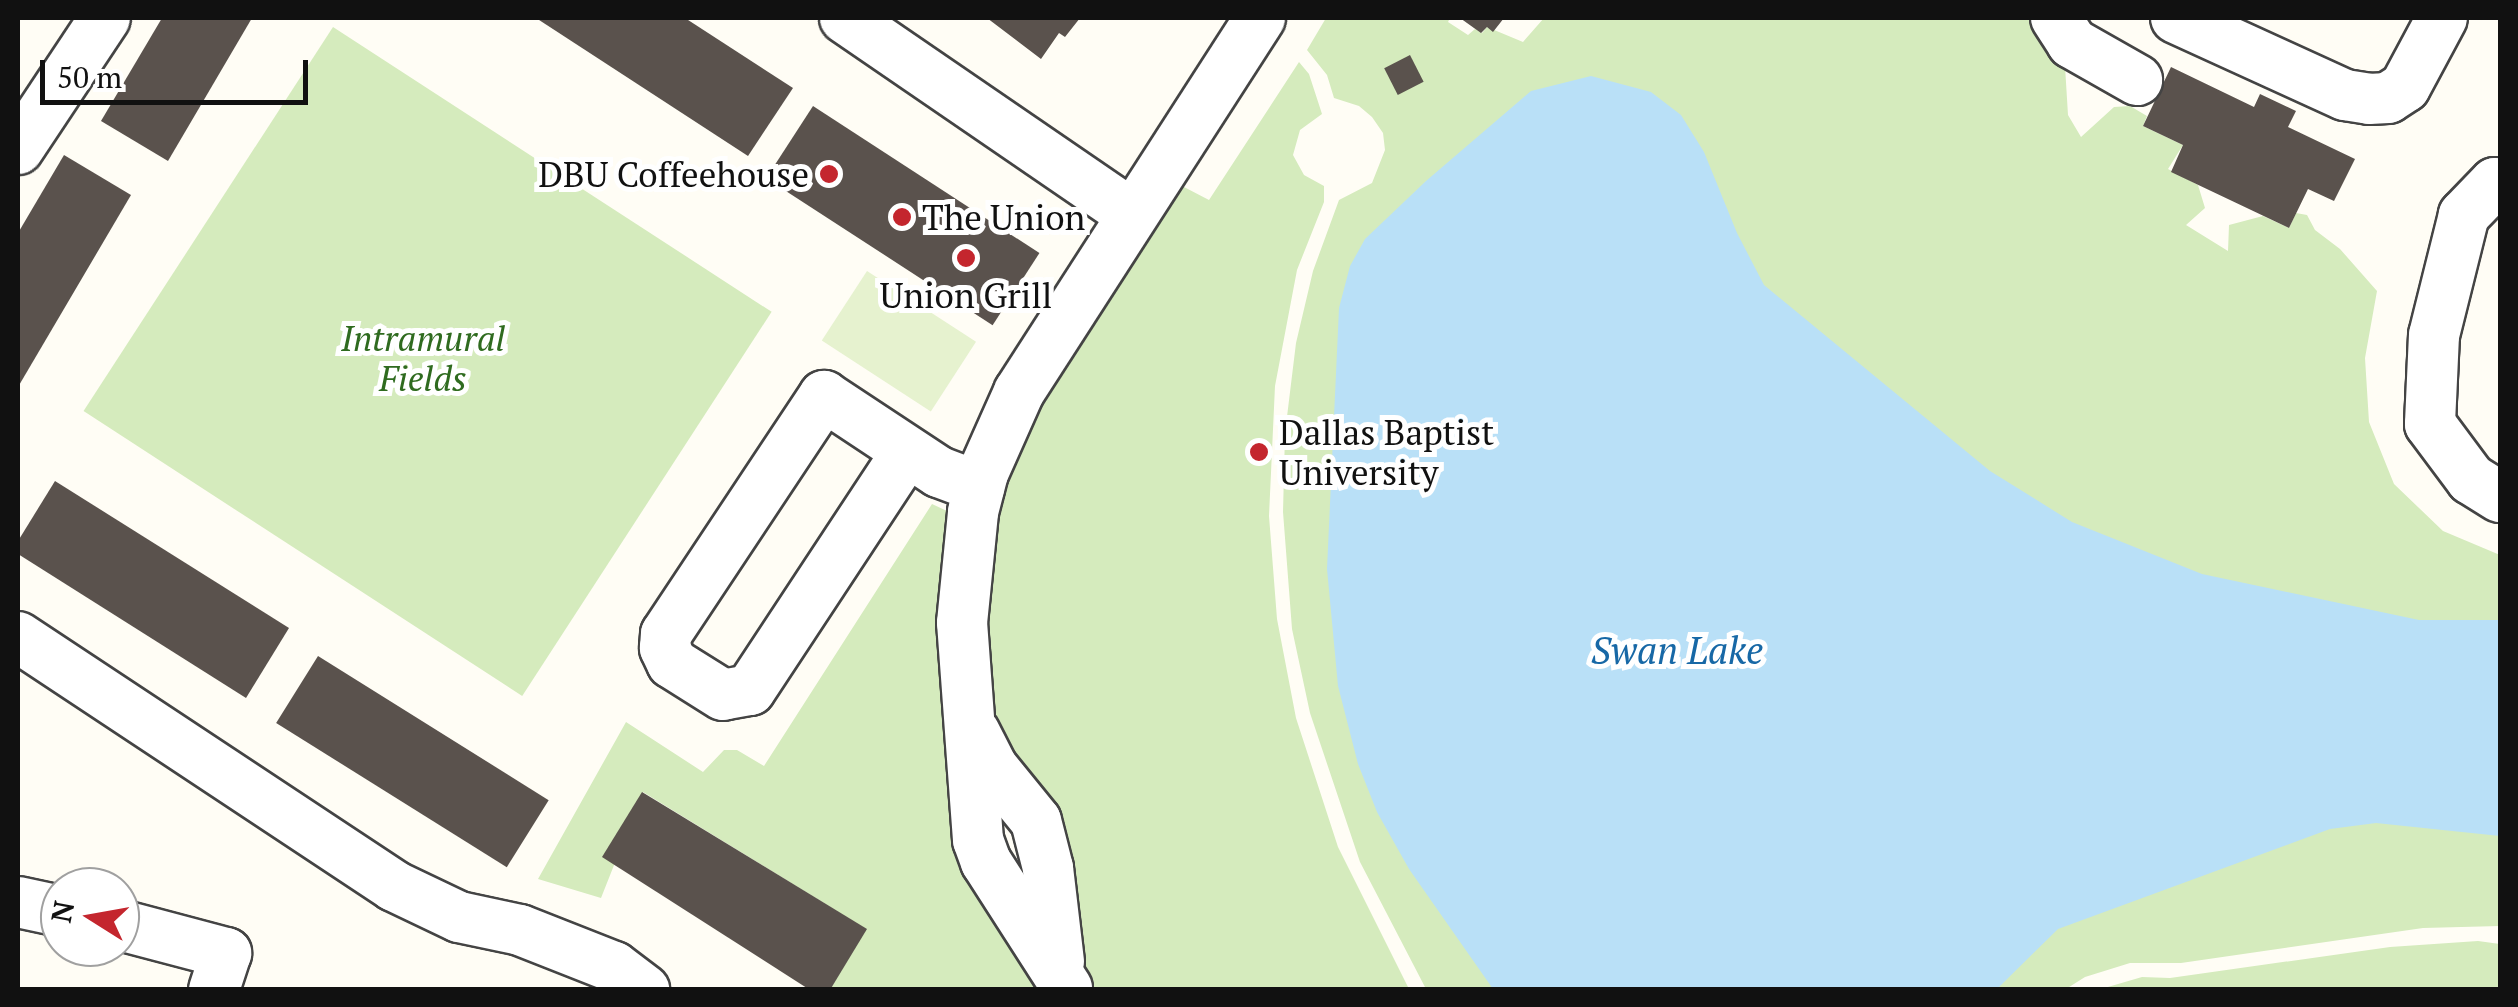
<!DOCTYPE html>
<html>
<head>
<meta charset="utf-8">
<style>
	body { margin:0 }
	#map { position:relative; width:2518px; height:1007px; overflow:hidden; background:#fffdf5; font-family:"PT Serif",serif }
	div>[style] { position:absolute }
	.green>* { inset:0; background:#d5ebbd; transform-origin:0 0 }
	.pitch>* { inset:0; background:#e6f2cf; transform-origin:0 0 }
	.water>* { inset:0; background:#b9e0f7 }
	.building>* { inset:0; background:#5a524d; transform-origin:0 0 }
	.roads { filter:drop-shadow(2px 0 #444) drop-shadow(-2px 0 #444) drop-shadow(0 2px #444) drop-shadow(0 -2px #444) }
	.minor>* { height:50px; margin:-25px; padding:0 25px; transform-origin:25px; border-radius:25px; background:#fff }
	.dots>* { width:28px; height:28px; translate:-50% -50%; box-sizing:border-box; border:5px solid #fff; border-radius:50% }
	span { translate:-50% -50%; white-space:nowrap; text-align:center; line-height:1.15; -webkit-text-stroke:10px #fff; paint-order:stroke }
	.poi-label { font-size:35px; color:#111 }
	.right { translate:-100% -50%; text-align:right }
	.left { translate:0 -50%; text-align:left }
	.park-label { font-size:35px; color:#2f6b1f; font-style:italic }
	.water-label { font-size:38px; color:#1768a6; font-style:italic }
	.frame { position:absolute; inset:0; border:20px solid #111; pointer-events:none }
	.north { position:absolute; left:40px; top:867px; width:100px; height:100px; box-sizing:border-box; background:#fff; border:2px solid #a0a0a0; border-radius:50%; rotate:281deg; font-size:28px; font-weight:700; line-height:40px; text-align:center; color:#111 }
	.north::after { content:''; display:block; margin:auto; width:35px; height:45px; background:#c4262e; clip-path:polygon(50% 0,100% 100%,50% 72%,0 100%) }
	.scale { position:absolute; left:40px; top:60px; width:268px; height:45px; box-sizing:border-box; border:5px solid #111; border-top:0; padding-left:12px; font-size:30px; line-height:35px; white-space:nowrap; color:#111; -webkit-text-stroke:8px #fff; paint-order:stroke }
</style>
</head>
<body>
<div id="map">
	<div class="green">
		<i style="clip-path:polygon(1326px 18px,1450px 18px,1448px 22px,1468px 35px,1475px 29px,1482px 33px,1487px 27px,1523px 42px,1544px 18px,2034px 18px,2065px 66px,2068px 115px,2081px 137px,2114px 107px,2130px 106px,2147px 116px,2143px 126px,2183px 145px,2168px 169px,2198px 185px,2205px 208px,2186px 225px,2228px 251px,2229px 225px,2263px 216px,2289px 228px,2296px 213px,2307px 215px,2315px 230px,2340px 249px,2377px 291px,2365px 358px,2369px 422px,2394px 484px,2443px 531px,2500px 555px,2500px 926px,2423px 928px,2181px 963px,2130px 963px,2085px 977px,2066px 989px,1426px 989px,1360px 862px,1310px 713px,1292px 629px,1283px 512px,1285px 433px,1296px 343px,1313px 271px,1339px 200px,1372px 183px,1385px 150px,1383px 133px,1372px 117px,1359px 106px,1334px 98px,1327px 75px,1307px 50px)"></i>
		<i style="left:333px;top:27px;width:523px;height:458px;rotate:33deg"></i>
		<i style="clip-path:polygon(1299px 62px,1309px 74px,1322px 114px,1300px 130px,1293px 155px,1304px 175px,1324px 186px,1324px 202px,1297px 270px,1275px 386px,1269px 516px,1277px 619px,1296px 718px,1338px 847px,1409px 989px,1089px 990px,991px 726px,981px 648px,994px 510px,1029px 420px,1179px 189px,1184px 187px,1209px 200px)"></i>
		<i style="clip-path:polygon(932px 504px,947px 511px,948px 520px,937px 601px,943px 693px,1042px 989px,830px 989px,866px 929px,643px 792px,601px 898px,538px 879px,626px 722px,703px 772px,724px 750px,737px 750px,764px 766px)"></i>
		<i style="clip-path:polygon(2478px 941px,2500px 944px,2500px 989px,2101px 989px,2142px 977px,2170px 978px,2390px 947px)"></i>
	</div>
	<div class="pitch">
		<i style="left:867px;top:271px;width:130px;height:83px;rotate:33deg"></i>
	</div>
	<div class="water">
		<i style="clip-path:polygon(1591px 76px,1651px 92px,1681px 115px,1704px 152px,1737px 233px,1764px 285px,1990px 471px,2072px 522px,2202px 574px,2419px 620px,2500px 620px,2500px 836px,2376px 823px,2330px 829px,2058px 929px,1997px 989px,1493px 989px,1409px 869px,1377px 812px,1358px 764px,1338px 686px,1327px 569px,1339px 308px,1350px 266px,1365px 239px,1426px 181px,1531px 91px)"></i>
	</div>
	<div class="building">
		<i style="clip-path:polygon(162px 18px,252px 18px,168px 161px,101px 121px)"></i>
		<i style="clip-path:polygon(536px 18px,685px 18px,793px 88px,748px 156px)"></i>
		<i style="clip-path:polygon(987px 18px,1080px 18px,1065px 37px,1059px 33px,1041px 59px)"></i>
		<i style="clip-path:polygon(1460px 18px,1504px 18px,1493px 32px,1487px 27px,1481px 33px)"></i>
		<i style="left:1410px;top:55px;width:30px;height:29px;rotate:63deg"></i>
		<i style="clip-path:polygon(2171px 67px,2254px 107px,2260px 94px,2296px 111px,2288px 127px,2355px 159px,2334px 201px,2308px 189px,2289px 228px,2171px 172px,2183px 145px,2143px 126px)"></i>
		<i style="left:813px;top:106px;width:270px;height:86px;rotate:33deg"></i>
		<i style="clip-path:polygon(64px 155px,131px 195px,18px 387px,18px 233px)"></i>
		<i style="clip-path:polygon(55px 481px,289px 628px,246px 698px,18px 554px,18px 541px)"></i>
		<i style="left:318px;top:656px;width:272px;height:79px;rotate:32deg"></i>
		<i style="clip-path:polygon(642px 792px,867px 929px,830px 990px,810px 990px,602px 857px)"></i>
	</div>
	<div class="roads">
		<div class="minor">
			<i style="left:845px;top:18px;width:345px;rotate:34.4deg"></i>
			<i style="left:2056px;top:18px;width:30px;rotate:57deg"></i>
			<i style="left:2072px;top:43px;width:75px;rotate:29.6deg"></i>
			<i style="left:2176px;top:18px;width:186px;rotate:24.5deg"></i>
			<i style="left:2345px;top:95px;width:24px;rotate:9deg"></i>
			<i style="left:2369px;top:99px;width:19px;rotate:-3deg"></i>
			<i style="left:2388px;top:98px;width:20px;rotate:-33deg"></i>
			<i style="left:2405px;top:87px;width:78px;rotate:-61.8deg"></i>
			<i style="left:18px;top:149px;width:157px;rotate:-56.4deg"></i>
			<i style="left:2500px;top:184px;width:5px;rotate:-169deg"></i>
			<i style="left:2495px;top:183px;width:45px;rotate:134.1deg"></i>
			<i style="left:2464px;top:215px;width:124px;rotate:104deg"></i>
			<i style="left:2434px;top:335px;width:89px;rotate:92.6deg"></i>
			<i style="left:2430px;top:424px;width:69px;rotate:53.3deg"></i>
			<i style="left:2471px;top:479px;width:34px;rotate:32deg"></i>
			<i style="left:907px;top:452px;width:285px;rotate:123.4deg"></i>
			<i style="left:750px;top:690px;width:27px;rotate:170deg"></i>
			<i style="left:723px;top:695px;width:60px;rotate:-147.9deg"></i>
			<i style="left:672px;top:663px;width:17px;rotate:-115deg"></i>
			<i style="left:665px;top:648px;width:14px;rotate:-86deg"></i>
			<i style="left:666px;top:634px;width:286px;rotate:-56.4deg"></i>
			<i style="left:824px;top:396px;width:138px;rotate:33.5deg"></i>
			<i style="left:939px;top:472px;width:43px;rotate:20.6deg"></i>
			<i style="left:18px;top:637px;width:451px;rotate:33.5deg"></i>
			<i style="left:394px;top:886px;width:72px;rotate:25.5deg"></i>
			<i style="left:459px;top:917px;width:62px;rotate:12deg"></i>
			<i style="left:520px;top:930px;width:101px;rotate:21.5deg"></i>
			<i style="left:614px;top:967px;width:38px;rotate:37deg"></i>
			<i style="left:975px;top:733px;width:39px;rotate:63deg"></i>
			<i style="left:993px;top:768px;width:68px;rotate:50.9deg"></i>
			<i style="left:1036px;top:821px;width:49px;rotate:75.7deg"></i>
			<i style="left:1048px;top:868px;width:94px;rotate:83.3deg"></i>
			<i style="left:18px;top:902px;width:43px;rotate:12.1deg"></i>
			<i style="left:120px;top:925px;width:110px;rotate:14.8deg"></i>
			<i style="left:226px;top:953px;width:39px;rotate:108deg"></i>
			<i style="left:1067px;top:988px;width:150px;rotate:-122.7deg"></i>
			<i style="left:986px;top:862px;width:23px;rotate:-110deg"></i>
			<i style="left:978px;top:840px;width:218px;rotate:-94.2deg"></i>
			<i style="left:962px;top:623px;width:112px;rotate:-84.3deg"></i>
			<i style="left:973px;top:512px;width:40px;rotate:-75.6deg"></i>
			<i style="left:983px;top:473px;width:89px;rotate:-66deg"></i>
			<i style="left:1019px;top:392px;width:445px;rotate:-57.2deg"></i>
		</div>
	</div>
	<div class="dots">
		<i style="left:829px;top:174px;background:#c4262e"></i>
		<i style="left:902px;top:217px;background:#c4262e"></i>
		<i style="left:966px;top:258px;background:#c4262e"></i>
		<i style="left:1259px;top:452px;background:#c4262e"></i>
	</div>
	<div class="poi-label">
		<span class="right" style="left:809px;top:174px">DBU Coffeehouse</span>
		<span class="left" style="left:922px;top:217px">The Union</span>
		<span style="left:966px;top:295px">Union Grill</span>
		<span class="left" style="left:1279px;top:452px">Dallas Baptist<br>University</span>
	</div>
	<div class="park-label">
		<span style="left:423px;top:358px">Intramural<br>Fields</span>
	</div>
	<div class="water-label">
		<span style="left:1677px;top:651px">Swan Lake</span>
	</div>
	<div class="frame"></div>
	<div class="north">N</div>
	<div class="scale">50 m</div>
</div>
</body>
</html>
